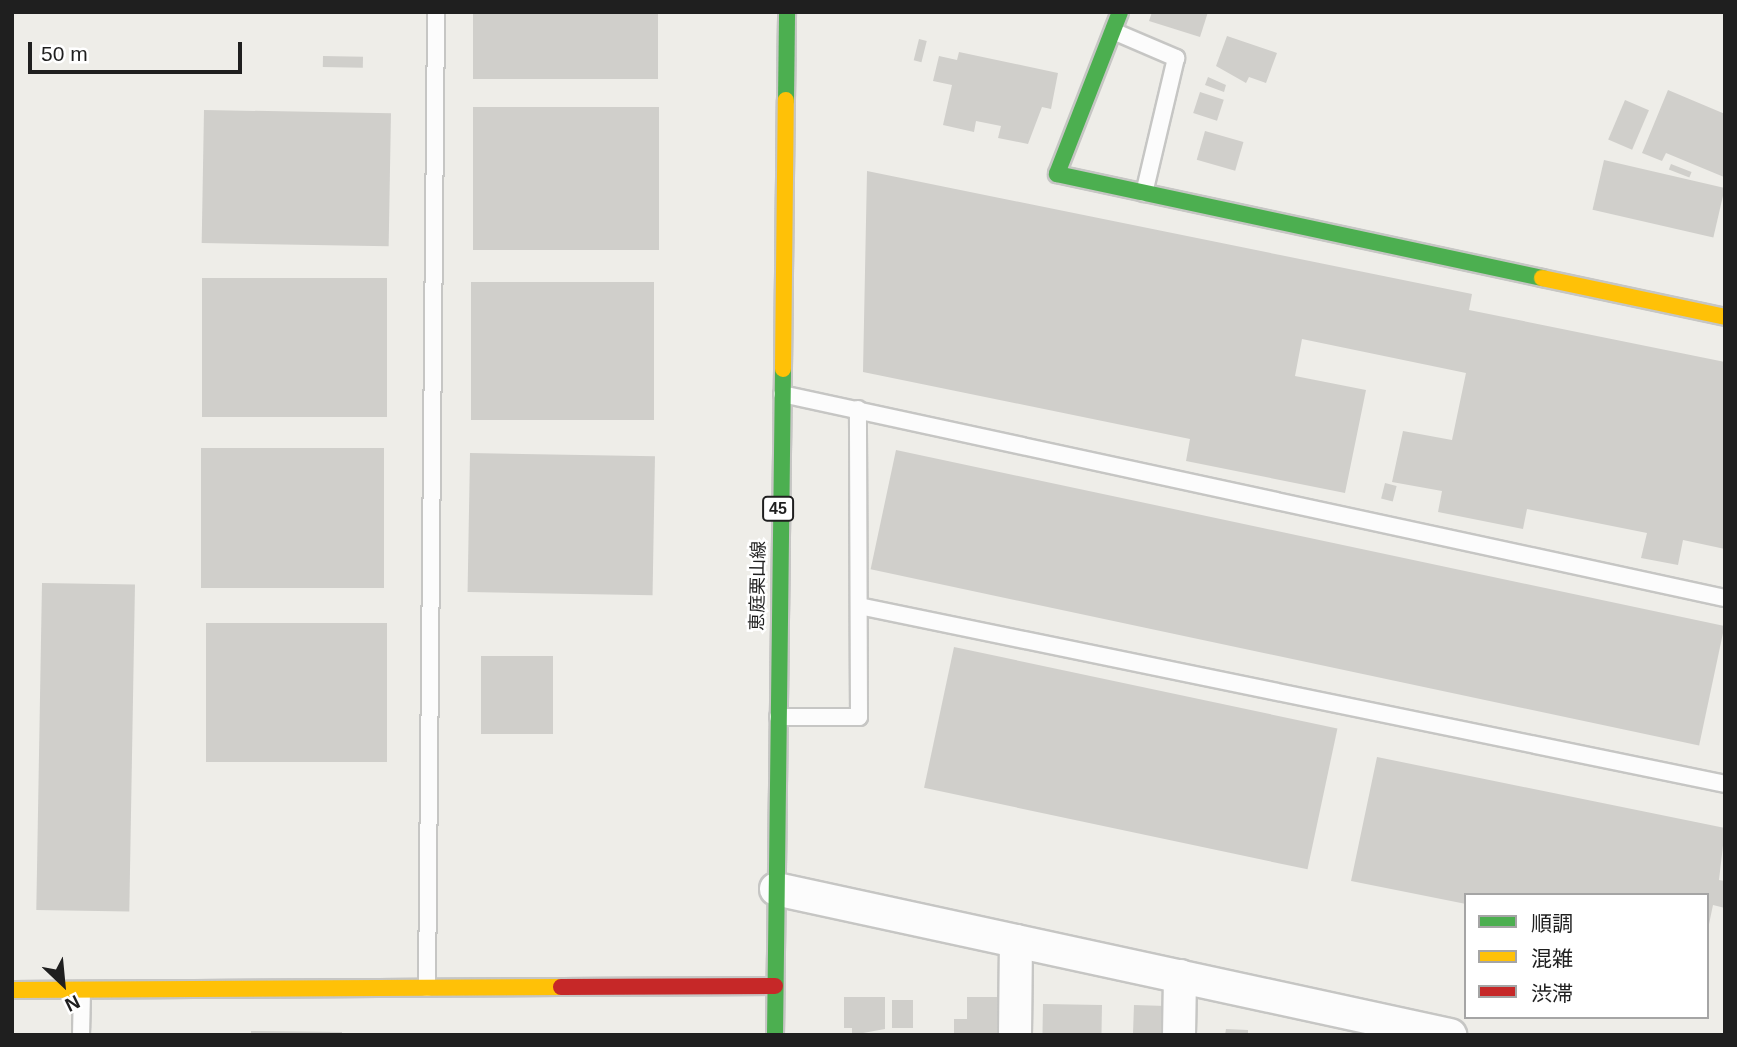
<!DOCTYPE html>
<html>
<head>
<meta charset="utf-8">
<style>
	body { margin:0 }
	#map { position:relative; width:1737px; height:1047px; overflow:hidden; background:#eeede8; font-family:Helvetica,"Noto Sans JP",sans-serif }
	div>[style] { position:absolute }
	.building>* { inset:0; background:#d0cfcb; transform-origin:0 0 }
	.roads { filter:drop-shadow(2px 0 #c6c6c4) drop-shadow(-2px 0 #c6c6c4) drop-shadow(0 2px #c6c6c4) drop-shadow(0 -2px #c6c6c4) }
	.lane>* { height:16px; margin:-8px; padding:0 8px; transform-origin:8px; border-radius:8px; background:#fcfcfc }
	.street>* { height:32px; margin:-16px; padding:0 16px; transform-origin:16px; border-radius:16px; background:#fcfcfc }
	.fast>* { height:16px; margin:-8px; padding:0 8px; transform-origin:8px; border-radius:8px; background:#4caf50 }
	.slow>* { height:16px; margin:-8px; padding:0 8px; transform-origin:8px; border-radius:8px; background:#ffc107 }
	.jam>* { height:16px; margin:-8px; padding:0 8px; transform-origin:8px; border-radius:8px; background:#c62828 }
	span { translate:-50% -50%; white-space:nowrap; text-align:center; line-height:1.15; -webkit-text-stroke:5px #fff; paint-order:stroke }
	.shield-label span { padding:2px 5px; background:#fff; border:2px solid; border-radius:5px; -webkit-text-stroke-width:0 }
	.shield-label { font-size:16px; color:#1f1f1f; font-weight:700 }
	.street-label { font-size:18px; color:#1f1f1f }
	.frame { position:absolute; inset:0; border:14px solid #1f1f1f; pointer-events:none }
	.legend { position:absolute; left:1464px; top:893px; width:245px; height:126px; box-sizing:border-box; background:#fff; border:2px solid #a5a5a5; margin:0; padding:9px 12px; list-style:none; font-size:21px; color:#1f1f1f }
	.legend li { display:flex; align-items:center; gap:14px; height:35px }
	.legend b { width:35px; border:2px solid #a5a5a5 }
	.north { position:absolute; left:28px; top:949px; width:70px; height:70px; -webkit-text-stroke:5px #fff; paint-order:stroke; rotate:154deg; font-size:19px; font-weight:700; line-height:28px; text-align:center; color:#1f1f1f }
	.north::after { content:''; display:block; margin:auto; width:24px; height:32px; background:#1f1f1f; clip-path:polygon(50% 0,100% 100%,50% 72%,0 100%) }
	.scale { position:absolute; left:28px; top:42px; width:214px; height:32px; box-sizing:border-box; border:4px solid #1f1f1f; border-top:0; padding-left:9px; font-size:21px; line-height:24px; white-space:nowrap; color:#1f1f1f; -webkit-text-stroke:5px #fff; paint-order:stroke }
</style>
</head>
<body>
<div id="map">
	<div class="building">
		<i style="left:473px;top:12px;width:185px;height:67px"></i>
		<i style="clip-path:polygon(1152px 12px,1208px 12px,1200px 37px,1149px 21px)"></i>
		<i style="clip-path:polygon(1227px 36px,1277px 53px,1266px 83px,1249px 77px,1246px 83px,1216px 66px)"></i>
		<i style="left:919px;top:39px;width:8px;height:22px;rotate:14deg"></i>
		<i style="clip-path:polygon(959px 52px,1058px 73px,1051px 109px,1042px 107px,1028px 144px,998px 138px,1001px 126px,976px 121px,974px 132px,943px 125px,952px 85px,933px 81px,939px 56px,957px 60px)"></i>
		<i style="left:323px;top:56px;width:40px;height:11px;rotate:1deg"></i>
		<i style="clip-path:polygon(1208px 77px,1226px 85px,1224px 92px,1205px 85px)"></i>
		<i style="clip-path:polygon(1668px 90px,1725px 114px,1724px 177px,1666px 153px,1662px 161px,1642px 153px)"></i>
		<i style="left:1200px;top:92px;width:25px;height:22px;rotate:18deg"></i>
		<i style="left:1625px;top:100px;width:26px;height:43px;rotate:23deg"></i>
		<i style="left:659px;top:107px;width:143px;height:186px;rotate:90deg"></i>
		<i style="left:204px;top:110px;width:187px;height:133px;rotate:1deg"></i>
		<i style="left:1205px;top:131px;width:40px;height:30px;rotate:16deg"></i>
		<i style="left:1604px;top:160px;width:124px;height:51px;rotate:13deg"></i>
		<i style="left:1671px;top:164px;width:22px;height:6px;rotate:21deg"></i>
		<i style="clip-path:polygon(867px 171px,1472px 294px,1469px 310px,1725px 362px,1725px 549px,1683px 540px,1678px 565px,1641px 558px,1647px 533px,1527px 509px,1523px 529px,1438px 512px,1442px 491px,1392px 482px,1403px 431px,1452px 440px,1466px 373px,1302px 339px,1295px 376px,1366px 390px,1345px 493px,1186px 461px,1190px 439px,863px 372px)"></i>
		<i style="left:387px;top:278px;width:139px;height:185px;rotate:90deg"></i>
		<i style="left:471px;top:282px;width:183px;height:138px"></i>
		<i style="left:201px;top:448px;width:183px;height:140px"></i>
		<i style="left:896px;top:450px;width:847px;height:122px;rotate:12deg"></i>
		<i style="left:470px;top:453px;width:185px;height:139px;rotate:1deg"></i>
		<i style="left:1385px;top:483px;width:12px;height:16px;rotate:14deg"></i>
		<i style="left:42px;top:583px;width:93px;height:327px;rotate:1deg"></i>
		<i style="left:206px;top:623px;width:181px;height:139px"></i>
		<i style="left:954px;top:647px;width:392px;height:144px;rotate:12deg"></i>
		<i style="left:481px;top:656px;width:72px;height:78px"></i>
		<i style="clip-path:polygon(1377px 757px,1725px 828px,1719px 880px,1725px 881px,1725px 908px,1713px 905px,1708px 929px,1707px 895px,1466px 895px,1466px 904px,1351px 881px)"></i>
		<i style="clip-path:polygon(844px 997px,885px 997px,885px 1029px,852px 1035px,852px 1028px,844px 1028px)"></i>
		<i style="clip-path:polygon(967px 997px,998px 997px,998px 1035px,954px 1035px,954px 1019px,967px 1019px)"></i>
		<i style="left:892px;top:1000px;width:21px;height:28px"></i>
		<i style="left:1043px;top:1004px;width:59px;height:31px;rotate:1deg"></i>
		<i style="left:1134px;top:1005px;width:32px;height:30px;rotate:2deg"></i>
		<i style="clip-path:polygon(1226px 1029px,1248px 1030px,1248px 1035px,1225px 1035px)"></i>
		<i style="clip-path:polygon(251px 1031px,342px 1032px,342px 1035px,251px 1035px)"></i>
	</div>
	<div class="roads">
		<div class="lane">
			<i style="left:1113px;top:31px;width:69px;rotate:23.2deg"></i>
			<i style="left:1176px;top:58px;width:139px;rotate:103.3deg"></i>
			<i style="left:782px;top:394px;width:965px;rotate:12.21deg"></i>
			<i style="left:859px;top:606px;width:884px;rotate:11.61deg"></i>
			<i style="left:778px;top:717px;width:81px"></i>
			<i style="left:859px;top:717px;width:308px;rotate:-90.2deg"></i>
			<i style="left:427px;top:988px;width:976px;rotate:-89.47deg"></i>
			<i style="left:81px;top:1035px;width:45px;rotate:-88.7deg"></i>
		</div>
		<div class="street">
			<i style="left:776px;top:889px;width:690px;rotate:12.22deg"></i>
			<i style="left:1015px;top:1035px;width:94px;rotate:-89.4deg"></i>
			<i style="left:1179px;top:1035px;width:59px;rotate:-89deg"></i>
		</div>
		<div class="fast">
			<i style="left:1120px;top:12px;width:174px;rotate:111.3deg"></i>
			<i style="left:1057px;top:174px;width:496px;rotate:12.1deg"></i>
			<i style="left:786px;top:100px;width:88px;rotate:-89.3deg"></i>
			<i style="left:775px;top:1035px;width:666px;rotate:-89.31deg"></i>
		</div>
		<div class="slow">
			<i style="left:1542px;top:278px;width:187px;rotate:12deg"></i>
			<i style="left:783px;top:369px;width:269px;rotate:-89.4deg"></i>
			<i style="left:12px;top:990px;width:549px;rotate:-0.31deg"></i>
		</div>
		<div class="jam">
			<i style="left:561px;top:987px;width:214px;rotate:-0.3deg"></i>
		</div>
	</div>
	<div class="shield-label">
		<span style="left:778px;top:509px">45</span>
	</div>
	<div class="street-label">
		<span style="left:758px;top:586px;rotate:-89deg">恵庭栗山線</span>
	</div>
	<div class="frame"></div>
	<ul class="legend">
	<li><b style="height:9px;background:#4caf50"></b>順調</li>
	<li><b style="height:9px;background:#ffc107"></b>混雑</li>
	<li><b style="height:9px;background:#c62828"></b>渋滞</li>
	</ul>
	<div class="north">N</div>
	<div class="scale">50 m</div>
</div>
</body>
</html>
